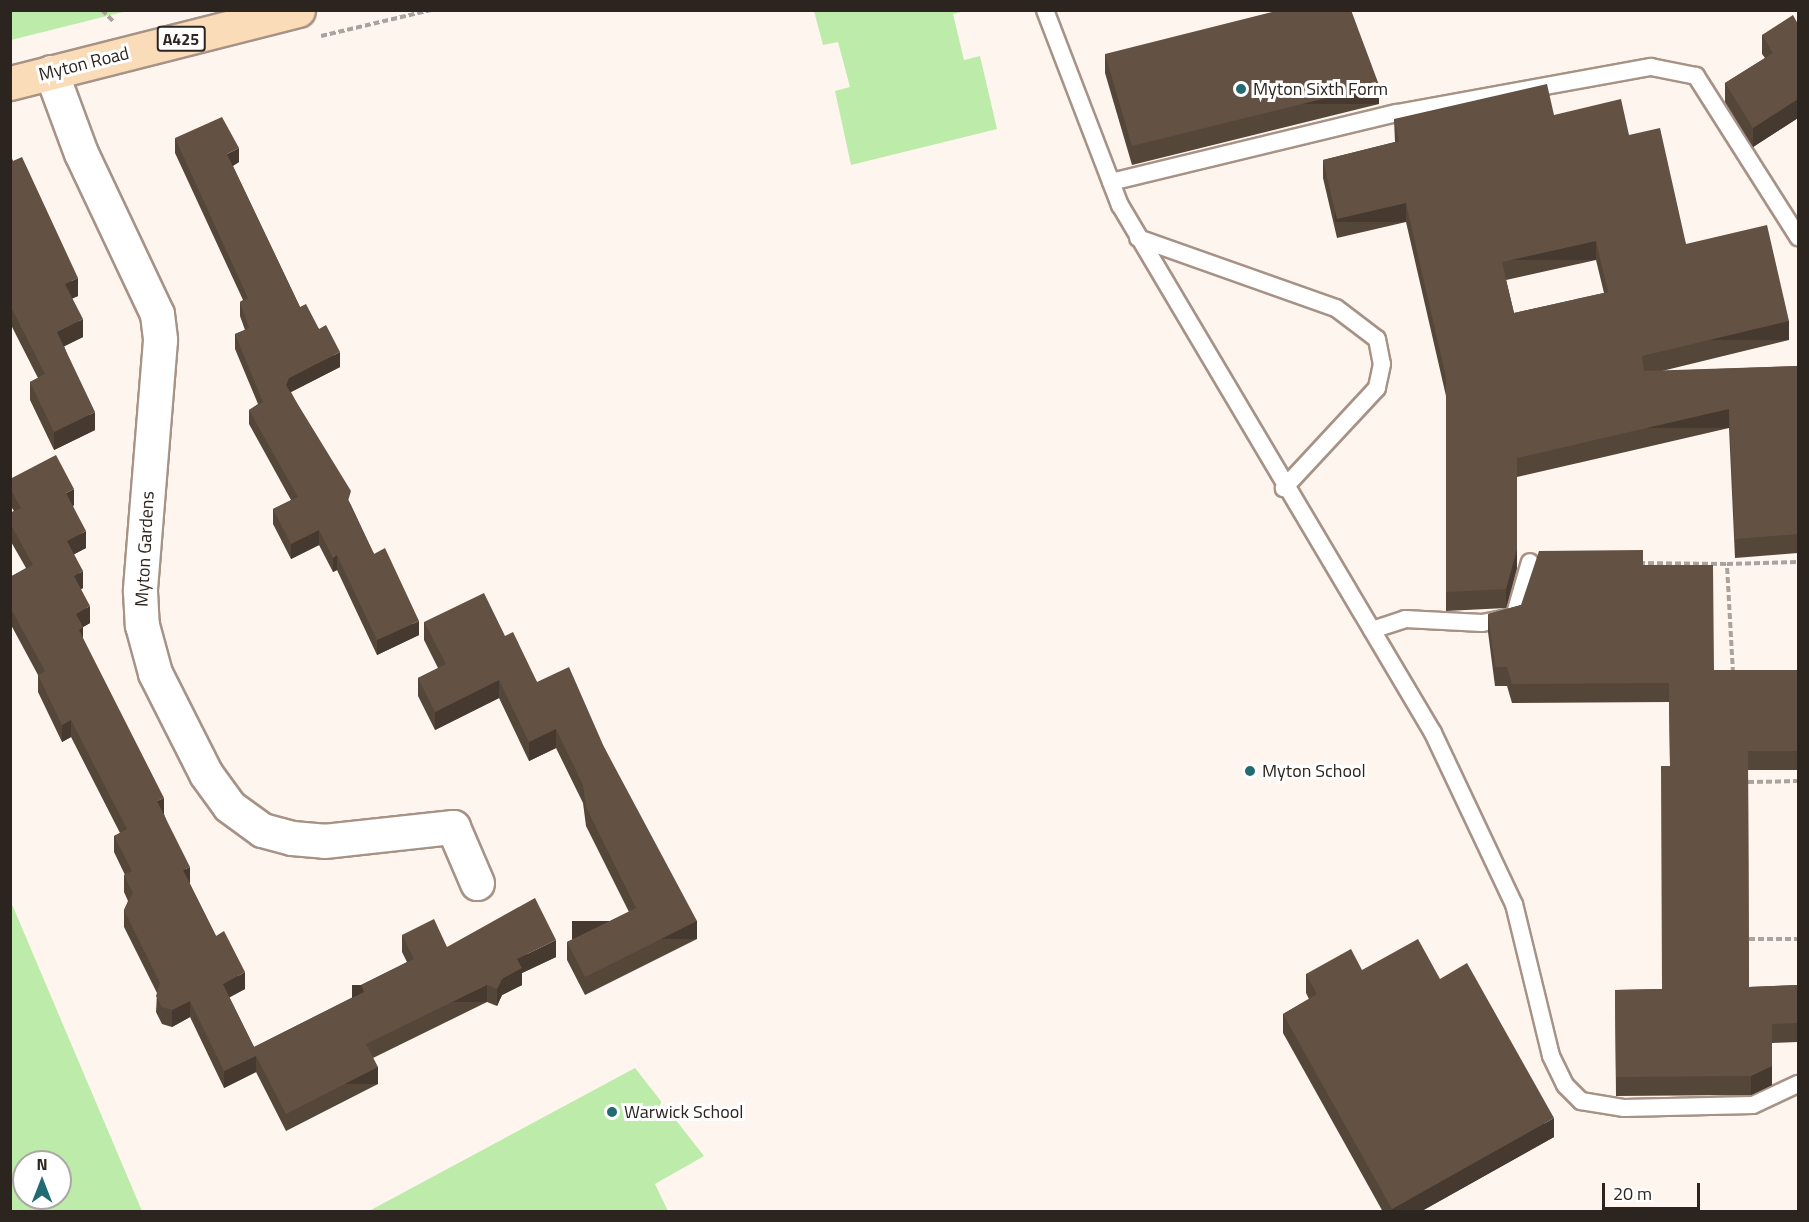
<!DOCTYPE html>
<html>
<head>
<meta charset="utf-8">
<style>
	body { margin:0 }
	#map { position:relative; width:1809px; height:1222px; overflow:hidden; background:#fef5ef; font-family:"Titillium Web",sans-serif }
	div>[style] { position:absolute }
	.green>* { inset:0; background:#bdeba9 }
	.path>* { height:4px; margin-top:-2px; transform-origin:0; background:repeating-linear-gradient(90deg,#aaa29c 0 6px,transparent 0 9px) }
	.roads { filter:drop-shadow(2px 0 #a79386) drop-shadow(-2px 0 #a79386) drop-shadow(0 2px #a79386) drop-shadow(0 -2px #a79386) }
	.service>* { height:16px; margin:-8px; padding:0 8px; transform-origin:8px; border-radius:8px; background:#fff }
	.minor>* { height:33px; margin:-16.5px; padding:0 16.5px; transform-origin:16.5px; border-radius:16.5px; background:#fff }
	.primary>* { height:33px; margin:-16.5px; padding:0 16.5px; transform-origin:16.5px; border-radius:16.5px; background:#fadcb8 }
	.wall>* { inset:0; background:#55463a }
	.shaded-wall>* { inset:0; background:#453930; transform-origin:0 0 }
	.building>* { inset:0; background:#635144 }
	.dots>* { width:16px; height:16px; translate:-50% -50%; box-sizing:border-box; border:3px solid #fff; border-radius:50% }
	span { translate:-50% -50%; white-space:nowrap; text-align:center; line-height:1.15; -webkit-text-stroke:6px #fff; paint-order:stroke }
	.shield-label span { padding:2px 4px; background:#fff; border:2px solid; border-radius:4px; -webkit-text-stroke-width:0 }
	.shield-label { font-size:16px; color:#2c241e; font-weight:700 }
	.street-label { font-size:18px; color:#2c241e }
	.poi-label { font-size:18px; color:#2c241e }
	.left { translate:0 -50%; text-align:left }
	.frame { position:absolute; inset:0; border:12px solid #2c241e; pointer-events:none }
	.north { position:absolute; left:12px; top:1150px; width:60px; height:60px; box-sizing:border-box; background:#fff; border:2px solid #aba7a5; border-radius:50%; rotate:0deg; font-size:16px; font-weight:700; line-height:24px; text-align:center; color:#2c241e }
	.north::after { content:''; display:block; margin:auto; width:21px; height:27px; background:#206c72; clip-path:polygon(50% 0,100% 100%,50% 72%,0 100%) }
	.scale { position:absolute; left:1602px; top:1183px; width:98px; height:27px; box-sizing:border-box; border:3px solid #2c241e; border-top:0; padding-left:8px; font-size:18px; line-height:21px; white-space:nowrap; color:#2c241e; -webkit-text-stroke:4px #fff; paint-order:stroke }
</style>
</head>
<body>
<div id="map">
	<div class="green">
		<i style="clip-path:polygon(11px 10px,127px 10px,127px 11px,11px 40px)"></i>
		<i style="clip-path:polygon(814px 11px,965px 11px,953px 14px,964px 60px,980px 56px,997px 129px,851px 165px,835px 91px,850px 87px,838px 42px,823px 45px)"></i>
		<i style="clip-path:polygon(evenodd,11px 902px,142px 1211px,11px 1211px,11px 902px,24px 1162px,60px 1162px,60px 1198px,24px 1198px,24px 1162px)"></i>
		<i style="clip-path:polygon(635px 1068px,704px 1156px,655px 1184px,668px 1211px,369px 1211px)"></i>
	</div>
	<div class="path">
		<i style="left:102px;top:10px;width:16px;rotate:45deg"></i>
		<i style="left:321px;top:36px;width:113px;rotate:-13.3deg"></i>
		<i style="left:1639px;top:563px;width:88px;rotate:0.7deg"></i>
		<i style="left:1733px;top:673px;width:109px;rotate:-93.2deg"></i>
		<i style="left:1727px;top:564px;width:71px;rotate:-1.6deg"></i>
		<i style="left:1748px;top:782px;width:50px;rotate:-1.1deg"></i>
		<i style="left:1749px;top:939px;width:49px"></i>
	</div>
	<div class="roads">
		<div class="service">
			<i style="left:1045px;top:10px;width:209px;rotate:69deg"></i>
			<i style="left:1120px;top:205px;width:614px;rotate:59.34deg"></i>
			<i style="left:1433px;top:733px;width:189px;rotate:64.7deg"></i>
			<i style="left:1514px;top:904px;width:156px;rotate:76.3deg"></i>
			<i style="left:1551px;top:1056px;width:32px;rotate:64deg"></i>
			<i style="left:1565px;top:1085px;width:23px;rotate:45deg"></i>
			<i style="left:1581px;top:1101px;width:44px;rotate:9.2deg"></i>
			<i style="left:1624px;top:1108px;width:129px;rotate:-1.3deg"></i>
			<i style="left:1753px;top:1105px;width:50px;rotate:-25deg"></i>
			<i style="left:1111px;top:182px;width:294px;rotate:-13.6deg"></i>
			<i style="left:1397px;top:113px;width:258px;rotate:-10.3deg"></i>
			<i style="left:1651px;top:67px;width:46px;rotate:11.3deg"></i>
			<i style="left:1696px;top:76px;width:191px;rotate:57.6deg"></i>
			<i style="left:1138px;top:238px;width:210px;rotate:19.5deg"></i>
			<i style="left:1336px;top:308px;width:51px;rotate:37.1deg"></i>
			<i style="left:1377px;top:339px;width:25px;rotate:79deg"></i>
			<i style="left:1382px;top:364px;width:25px;rotate:102deg"></i>
			<i style="left:1377px;top:388px;width:137px;rotate:132.9deg"></i>
			<i style="left:1372px;top:630px;width:35px;rotate:-18deg"></i>
			<i style="left:1405px;top:619px;width:77px;rotate:3deg"></i>
			<i style="left:1482px;top:623px;width:33px;rotate:-11deg"></i>
			<i style="left:1514px;top:617px;width:57px;rotate:-73.8deg"></i>
		</div>
		<div class="minor">
			<i style="left:51px;top:72px;width:86px;rotate:69.7deg"></i>
			<i style="left:81px;top:153px;width:178px;rotate:64.7deg"></i>
			<i style="left:157px;top:314px;width:26px;rotate:83deg"></i>
			<i style="left:160px;top:340px;width:252px;rotate:94.6deg"></i>
			<i style="left:140px;top:591px;width:34px;rotate:87deg"></i>
			<i style="left:142px;top:625px;width:50px;rotate:74.8deg"></i>
			<i style="left:155px;top:673px;width:113px;rotate:63.2deg"></i>
			<i style="left:206px;top:774px;width:39px;rotate:54deg"></i>
			<i style="left:229px;top:806px;width:41px;rotate:36deg"></i>
			<i style="left:262px;top:830px;width:31px;rotate:15deg"></i>
			<i style="left:292px;top:838px;width:32px;rotate:5deg"></i>
			<i style="left:324px;top:841px;width:130px;rotate:-6.2deg"></i>
			<i style="left:453px;top:827px;width:61px;rotate:66.8deg"></i>
		</div>
		<div class="primary">
			<i style="left:10px;top:83px;width:297px;rotate:-14.2deg"></i>
		</div>
	</div>
	<div class="wall">
		<i style="clip-path:polygon(1798px 24px,1798px 118px,1753px 147px,1725px 102px,1725px 83px,1765px 58px,1762px 54px,1762px 35px)"></i>
		<i style="clip-path:polygon(1105px 54px,1379px 104px,1132px 165px,1105px 73px)"></i>
		<i style="clip-path:polygon(evenodd,1554px 115px,1629px 135px,1686px 244px,1789px 340px,1662px 371px,1798px 366px,1798px 553px,1735px 558px,1729px 428px,1517px 477px,1517px 568px,1506px 608px,1446px 611px,1446px 396px,1406px 222px,1337px 238px,1323px 178px,1323px 160px,1395px 142px,1394px 119px,1554px 115px,1596px 260px,1604px 293px,1514px 313px,1506px 280px,1596px 260px)"></i>
		<i style="clip-path:polygon(175px 138px,239px 162px,233px 166px,300px 307px,319px 329px,340px 367px,291px 392px,351px 505px,374px 554px,419px 635px,377px 655px,337px 570px,333px 572px,319px 545px,291px 559px,273px 524px,273px 509px,291px 500px,249px 424px,249px 410px,258px 404px,235px 349px,235px 334px,245px 330px,240px 316px,240px 302px,243px 300px,175px 153px)"></i>
		<i style="clip-path:polygon(10px 155px,78px 296px,72px 298px,83px 337px,64px 346px,95px 430px,54px 450px,30px 400px,30px 382px,38px 378px,10px 323px)"></i>
		<i style="clip-path:polygon(10px 479px,74px 505px,73px 506px,86px 548px,74px 554px,83px 588px,81px 589px,90px 623px,83px 627px,83px 639px,164px 814px,190px 884px,216px 936px,245px 989px,229px 997px,254px 1047px,361px 993px,361px 985px,407px 962px,402px 952px,402px 935px,447px 947px,556px 957px,522px 973px,522px 985px,502px 995px,497px 1006px,487px 1002px,373px 1058px,378px 1084px,286px 1131px,256px 1072px,224px 1088px,190px 1017px,172px 1027px,162px 1024px,156px 1012px,157px 993px,124px 927px,124px 910px,128px 901px,124px 892px,124px 875px,125px 875px,114px 852px,114px 836px,120px 833px,71px 737px,62px 742px,38px 692px,38px 675px,10px 623px,10px 577px,26px 568px,10px 540px,10px 513px,14px 511px,10px 505px)"></i>
		<i style="clip-path:polygon(1643px 565px,1714px 670px,1798px 670px,1798px 770px,1748px 770px,1749px 987px,1798px 985px,1798px 1042px,1772px 1043px,1772px 1085px,1751px 1095px,1616px 1096px,1615px 990px,1662px 989px,1670px 766px,1669px 702px,1512px 703px,1507px 686px,1495px 686px,1488px 632px,1488px 614px,1521px 605px)"></i>
		<i style="clip-path:polygon(424px 622px,505px 636px,537px 682px,604px 747px,697px 939px,585px 995px,567px 960px,567px 942px,629px 912px,586px 826px,583px 803px,556px 748px,529px 761px,499px 698px,435px 730px,418px 696px,418px 678px,438px 668px,424px 640px)"></i>
		<i style="clip-path:polygon(1362px 970px,1440px 979px,1554px 1137px,1420px 1212px,1383px 1212px,1283px 1033px,1283px 1014px,1309px 999px,1306px 993px,1306px 974px)"></i>
	</div>
	<div class="shaded-wall">
		<i style="left:1379px;top:85px;width:19px;height:254px;rotate:90deg"></i>
		<i style="clip-path:polygon(1798px 99px,1798px 118px,1753px 147px,1753px 128px)"></i>
		<i style="clip-path:polygon(239px 148px,239px 162px,227px 169px,227px 154px)"></i>
		<i style="left:1406px;top:203px;width:19px;height:71px;rotate:90deg"></i>
		<i style="left:1596px;top:241px;width:19px;height:96px;rotate:90deg"></i>
		<i style="clip-path:polygon(78px 278px,78px 296px,65px 302px,65px 284px)"></i>
		<i style="clip-path:polygon(83px 319px,83px 337px,57px 350px,57px 332px)"></i>
		<i style="left:1789px;top:321px;width:19px;height:151px;rotate:90deg"></i>
		<i style="clip-path:polygon(340px 352px,340px 367px,289px 393px,286px 385px,289px 378px)"></i>
		<i style="left:1729px;top:409px;width:19px;height:218px;rotate:90deg"></i>
		<i style="clip-path:polygon(95px 412px,95px 430px,54px 450px,54px 432px)"></i>
		<i style="clip-path:polygon(74px 489px,74px 505px,66px 510px,66px 493px)"></i>
		<i style="clip-path:polygon(319px 530px,319px 545px,291px 559px,291px 544px)"></i>
		<i style="clip-path:polygon(86px 531px,86px 548px,67px 558px,67px 541px)"></i>
		<i style="clip-path:polygon(1517px 549px,1517px 568px,1506px 608px,1506px 589px)"></i>
		<i style="clip-path:polygon(337px 555px,337px 570px,333px 572px,333px 558px)"></i>
		<i style="clip-path:polygon(83px 571px,83px 588px,74px 593px,74px 576px)"></i>
		<i style="clip-path:polygon(90px 606px,90px 623px,76px 631px,76px 614px)"></i>
		<i style="clip-path:polygon(419px 621px,419px 635px,377px 655px,377px 640px)"></i>
		<i style="clip-path:polygon(83px 627px,83px 644px,79px 630px)"></i>
		<i style="clip-path:polygon(499px 680px,499px 698px,435px 730px,435px 712px)"></i>
		<i style="clip-path:polygon(71px 720px,71px 737px,62px 742px,62px 725px)"></i>
		<i style="clip-path:polygon(556px 729px,556px 748px,529px 761px,529px 742px)"></i>
		<i style="clip-path:polygon(164px 798px,164px 815px,157px 801px)"></i>
		<i style="clip-path:polygon(190px 867px,190px 884px,183px 870px)"></i>
		<i style="left:697px;top:921px;width:18px;height:125px;rotate:90deg"></i>
		<i style="clip-path:polygon(556px 940px,556px 957px,522px 973px,522px 985px,502px 995px,497px 1006px,497px 989px,502px 979px,517px 959px)"></i>
		<i style="clip-path:polygon(245px 972px,245px 989px,223px 1001px,223px 984px)"></i>
		<i style="left:487px;top:985px;width:17px;height:135px;rotate:90deg"></i>
		<i style="clip-path:polygon(190px 1001px,190px 1017px,172px 1027px,172px 1010px)"></i>
		<i style="clip-path:polygon(256px 1056px,256px 1072px,224px 1088px,224px 1071px)"></i>
		<i style="clip-path:polygon(1772px 1066px,1772px 1085px,1751px 1095px,1751px 1076px)"></i>
		<i style="left:378px;top:1067px;width:17px;height:103px;rotate:90deg"></i>
		<i style="clip-path:polygon(1554px 1118px,1554px 1137px,1420px 1212px,1392px 1212px,1392px 1209px)"></i>
	</div>
	<div class="building">
		<i style="clip-path:polygon(1280px 10px,1351px 10px,1379px 85px,1132px 146px,1105px 54px)"></i>
		<i style="clip-path:polygon(1793px 15px,1798px 24px,1798px 99px,1753px 128px,1725px 83px,1773px 53px,1762px 35px)"></i>
		<i style="clip-path:polygon(evenodd,1547px 84px,1554px 115px,1621px 99px,1629px 135px,1660px 128px,1686px 244px,1767px 225px,1789px 321px,1642px 356px,1644px 371px,1798px 366px,1798px 534px,1735px 539px,1729px 409px,1517px 458px,1517px 549px,1506px 589px,1446px 592px,1446px 377px,1406px 203px,1337px 219px,1323px 160px,1399px 141px,1394px 119px,1547px 84px,1596px 241px,1608px 292px,1514px 313px,1502px 262px,1596px 241px)"></i>
		<i style="clip-path:polygon(222px 117px,239px 148px,227px 154px,300px 307px,306px 304px,319px 329px,326px 325px,340px 352px,289px 378px,286px 385px,351px 491px,348px 501px,374px 554px,385px 548px,419px 621px,377px 640px,337px 555px,333px 558px,319px 530px,291px 544px,273px 509px,298px 497px,249px 410px,263px 402px,235px 334px,249px 328px,240px 302px,248px 298px,175px 138px)"></i>
		<i style="clip-path:polygon(10px 155px,13px 161px,22px 157px,78px 278px,65px 284px,83px 319px,57px 332px,95px 412px,54px 432px,30px 382px,45px 374px,10px 305px)"></i>
		<i style="clip-path:polygon(56px 455px,74px 489px,66px 493px,86px 531px,67px 541px,83px 571px,74px 576px,90px 606px,76px 614px,83px 627px,79px 630px,164px 798px,157px 801px,190px 867px,183px 870px,216px 936px,224px 931px,245px 972px,223px 984px,254px 1047px,364px 992px,361px 985px,414px 959px,402px 935px,434px 919px,447px 947px,535px 898px,556px 940px,517px 959px,522px 968px,502px 979px,497px 989px,487px 985px,366px 1044px,378px 1067px,286px 1114px,256px 1056px,224px 1071px,190px 1001px,172px 1010px,162px 1007px,156px 996px,160px 983px,124px 910px,133px 893px,124px 875px,132px 871px,114px 836px,127px 829px,71px 720px,62px 725px,38px 675px,45px 671px,10px 607px,10px 577px,33px 565px,10px 523px,10px 513px,21px 508px,10px 488px,10px 479px)"></i>
		<i style="clip-path:polygon(1643px 550px,1643px 565px,1713px 565px,1714px 670px,1798px 670px,1798px 751px,1748px 751px,1749px 987px,1798px 985px,1798px 1023px,1772px 1024px,1772px 1066px,1751px 1076px,1616px 1077px,1615px 990px,1662px 989px,1661px 766px,1670px 766px,1669px 683px,1512px 684px,1507px 667px,1495px 667px,1488px 614px,1521px 605px,1539px 551px)"></i>
		<i style="clip-path:polygon(484px 593px,505px 636px,513px 632px,537px 682px,569px 667px,604px 747px,697px 921px,585px 977px,567px 942px,636px 908px,586px 807px,583px 785px,556px 729px,529px 742px,499px 680px,435px 712px,418px 678px,446px 664px,424px 622px)"></i>
		<i style="clip-path:polygon(1418px 939px,1440px 979px,1467px 963px,1554px 1118px,1392px 1209px,1283px 1014px,1317px 994px,1306px 974px,1351px 949px,1362px 970px)"></i>
	</div>
	<div class="dots">
		<i style="left:1241px;top:89px;background:#206c72"></i>
		<i style="left:1250px;top:771px;background:#206c72"></i>
		<i style="left:612px;top:1112px;background:#206c72"></i>
	</div>
	<div class="shield-label">
		<span style="left:181px;top:39px">A425</span>
	</div>
	<div class="street-label">
		<span style="left:84px;top:64px;rotate:-14deg">Myton Road</span>
		<span style="left:145px;top:549px;rotate:-87deg">Myton Gardens</span>
	</div>
	<div class="poi-label">
		<span class="left" style="left:1253px;top:89px">Myton Sixth Form</span>
		<span class="left" style="left:1262px;top:771px">Myton School</span>
		<span class="left" style="left:624px;top:1112px">Warwick School</span>
	</div>
	<div class="frame"></div>
	<div class="north">N</div>
	<div class="scale">20 m</div>
</div>
</body>
</html>
